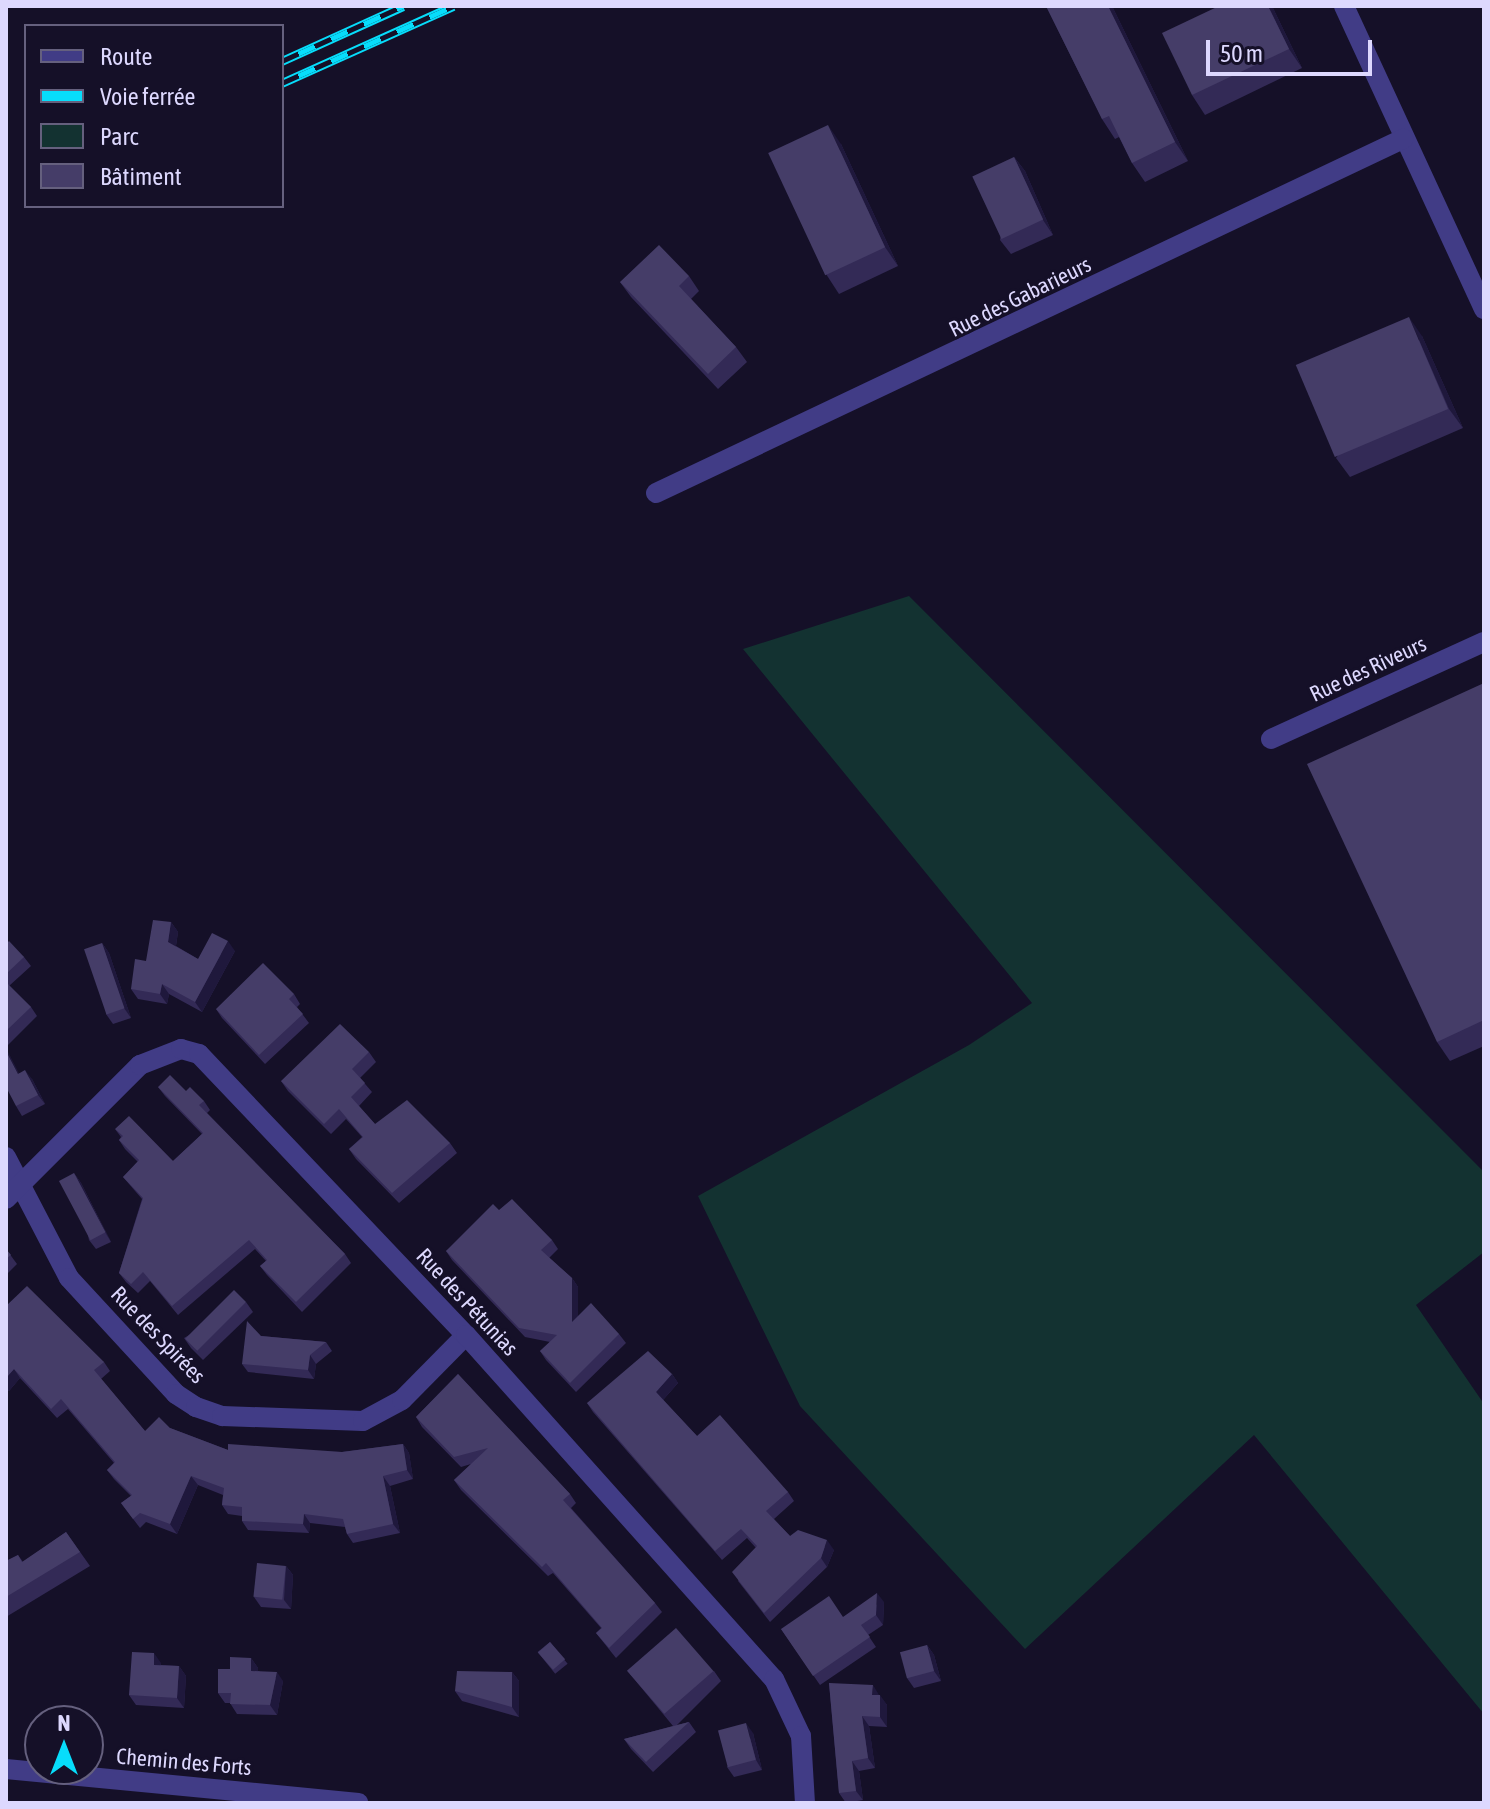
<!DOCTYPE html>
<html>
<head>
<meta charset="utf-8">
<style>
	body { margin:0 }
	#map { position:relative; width:1490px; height:1809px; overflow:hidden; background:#151028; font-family:"Asap Condensed",sans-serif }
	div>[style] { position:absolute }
	.green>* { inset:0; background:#133231 }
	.minor>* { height:20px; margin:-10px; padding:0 10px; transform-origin:10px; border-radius:10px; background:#413c86 }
	.rail>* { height:9px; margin-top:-4.5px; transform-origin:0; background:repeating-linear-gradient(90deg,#151028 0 18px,#07ddfb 0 36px); box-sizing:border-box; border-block:2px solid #07ddfb }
	.wall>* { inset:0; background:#332a56; transform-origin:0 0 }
	.shaded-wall>* { inset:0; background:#1f183c }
	.building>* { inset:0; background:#453d68; transform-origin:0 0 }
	span { translate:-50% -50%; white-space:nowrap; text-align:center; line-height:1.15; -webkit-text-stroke:6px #151028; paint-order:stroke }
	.street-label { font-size:22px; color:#ddd8fe }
	.frame { position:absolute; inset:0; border:8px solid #ddd8fe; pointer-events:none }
	.legend { position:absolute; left:24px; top:24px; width:260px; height:184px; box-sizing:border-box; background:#151028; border:2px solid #65607e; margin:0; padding:10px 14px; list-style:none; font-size:24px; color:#ddd8fe }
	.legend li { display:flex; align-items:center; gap:16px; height:40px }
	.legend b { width:40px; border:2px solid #65607e }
	.north { position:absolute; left:24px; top:1705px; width:80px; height:80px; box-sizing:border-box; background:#151028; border:2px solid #65607e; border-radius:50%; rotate:0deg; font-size:22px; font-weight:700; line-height:32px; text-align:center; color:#ddd8fe }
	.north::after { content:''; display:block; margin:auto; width:28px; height:36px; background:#07ddfb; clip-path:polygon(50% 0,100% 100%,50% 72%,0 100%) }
	.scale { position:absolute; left:1206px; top:40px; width:166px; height:36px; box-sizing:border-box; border:4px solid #ddd8fe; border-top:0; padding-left:10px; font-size:24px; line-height:28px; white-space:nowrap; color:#ddd8fe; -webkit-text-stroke:6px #151028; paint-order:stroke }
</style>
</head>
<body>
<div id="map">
	<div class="green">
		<i style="clip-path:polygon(909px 596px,1484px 1172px,1484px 1252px,1416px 1305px,1484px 1404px,1484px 1714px,1254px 1435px,1025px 1649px,800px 1406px,698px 1196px,969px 1045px,1032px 1003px,743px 649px)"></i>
	</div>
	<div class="minor">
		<i style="left:1344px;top:6px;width:334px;rotate:65.2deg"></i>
		<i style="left:656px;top:493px;width:827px;rotate:-25.36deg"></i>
		<i style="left:1271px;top:739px;width:234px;rotate:-24.5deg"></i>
		<i style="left:6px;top:1157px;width:136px;rotate:62.5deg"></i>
		<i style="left:69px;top:1278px;width:158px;rotate:47.3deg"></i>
		<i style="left:176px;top:1394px;width:24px;rotate:33deg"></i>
		<i style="left:196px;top:1407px;width:28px;rotate:19deg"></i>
		<i style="left:222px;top:1416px;width:141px;rotate:2deg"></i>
		<i style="left:363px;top:1421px;width:44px;rotate:-28.3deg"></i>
		<i style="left:402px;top:1400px;width:91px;rotate:-45.4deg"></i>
		<i style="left:6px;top:1199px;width:190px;rotate:-45deg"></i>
		<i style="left:140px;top:1065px;width:44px;rotate:-21.3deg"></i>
		<i style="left:181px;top:1049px;width:19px;rotate:16deg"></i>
		<i style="left:199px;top:1054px;width:388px;rotate:46.5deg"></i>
		<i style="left:466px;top:1335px;width:462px;rotate:48.2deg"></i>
		<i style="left:774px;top:1679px;width:63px;rotate:64.7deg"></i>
		<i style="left:801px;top:1736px;width:67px;rotate:86.6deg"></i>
		<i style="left:6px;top:1769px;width:354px;rotate:5.5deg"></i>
	</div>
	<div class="rail">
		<i style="left:282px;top:61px;width:133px;rotate:-24.4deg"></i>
		<i style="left:282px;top:83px;width:188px;rotate:-24.2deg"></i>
	</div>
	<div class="wall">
		<i style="clip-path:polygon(1046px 6px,1112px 6px,1188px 161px,1145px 182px,1132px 163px,1119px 137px,1115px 139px,1102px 119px)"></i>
		<i style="clip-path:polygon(1272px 6px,1302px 68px,1205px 115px,1192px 95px)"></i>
		<i style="clip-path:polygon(841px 144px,898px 266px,839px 294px,826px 274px)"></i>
		<i style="clip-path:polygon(1014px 157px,1025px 171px,1053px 235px,1011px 254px,1000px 240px)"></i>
		<i style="clip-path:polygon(689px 276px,699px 291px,691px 299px,736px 347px,747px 362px,718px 389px,631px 297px,620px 282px)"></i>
		<i style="clip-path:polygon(1422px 336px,1463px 428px,1350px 477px,1336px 458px)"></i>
		<i style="clip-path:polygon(1484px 683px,1484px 1046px,1450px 1061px,1437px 1042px)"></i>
		<i style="clip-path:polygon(171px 922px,178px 932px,176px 946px,198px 959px,235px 951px,202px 1012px,169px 994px,167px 1004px,138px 999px,131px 989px,146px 961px)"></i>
		<i style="clip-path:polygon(102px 943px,109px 953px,131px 1018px,113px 1024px,106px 1014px)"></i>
		<i style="clip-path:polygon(6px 944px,24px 957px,31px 966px,9px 986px,31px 1007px,37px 1016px,6px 1047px)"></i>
		<i style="clip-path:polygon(294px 994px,300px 1004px,297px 1007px,309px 1023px,265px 1064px,222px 1018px,216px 1009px)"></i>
		<i style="clip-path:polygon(369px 1052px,376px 1062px,360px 1078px,372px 1092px,359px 1106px,375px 1124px,450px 1143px,457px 1153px,399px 1203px,356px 1159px,349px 1149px,362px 1137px,346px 1119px,331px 1134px,288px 1091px,281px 1081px)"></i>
		<i style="clip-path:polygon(19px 1073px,32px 1079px,45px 1104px,22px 1116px,16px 1106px)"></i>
		<i style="clip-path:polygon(158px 1087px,186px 1091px,204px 1101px,210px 1110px,207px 1113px,345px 1254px,351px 1263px,302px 1312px,267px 1275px,260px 1266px,266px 1261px,255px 1249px,178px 1315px,150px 1281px,138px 1293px,126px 1282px,119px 1273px,142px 1199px,123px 1177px,138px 1162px,125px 1149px,119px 1140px,121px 1137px,115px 1129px,173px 1161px,202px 1134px,165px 1096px)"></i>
		<i style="clip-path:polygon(74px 1173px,81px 1183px,111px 1242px,96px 1249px,89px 1240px)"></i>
		<i style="clip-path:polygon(499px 1210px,552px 1240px,558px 1249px,549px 1258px,572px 1278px,578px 1287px,578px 1316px,619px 1334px,626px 1343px,576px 1392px,546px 1360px,540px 1351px,550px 1342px,525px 1337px,452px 1260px,446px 1251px)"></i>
		<i style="clip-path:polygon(6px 1249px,17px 1264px,6px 1275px)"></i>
		<i style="clip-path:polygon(246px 1302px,253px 1312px,203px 1360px,191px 1348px,184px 1338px)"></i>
		<i style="clip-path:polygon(6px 1306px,104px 1362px,110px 1371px,101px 1379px,145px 1431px,170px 1428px,228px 1450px,342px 1452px,403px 1444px,409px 1453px,413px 1479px,390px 1486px,400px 1533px,353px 1543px,347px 1534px,345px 1527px,310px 1523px,309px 1533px,248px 1530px,242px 1521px,242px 1516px,228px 1514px,222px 1505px,223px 1495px,198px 1485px,177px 1534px,146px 1522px,140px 1528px,121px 1503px,131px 1496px,114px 1479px,107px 1470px,114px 1463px,68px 1409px,57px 1418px,20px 1378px,9px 1391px,6px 1388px)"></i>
		<i style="clip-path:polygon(261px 1336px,326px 1342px,332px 1351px,316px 1364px,314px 1379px,248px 1372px,242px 1364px)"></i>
		<i style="clip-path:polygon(458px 1374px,570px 1494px,576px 1503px,571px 1508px,655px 1603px,662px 1612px,616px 1658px,596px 1633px,601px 1628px,553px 1573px,548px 1576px,461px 1490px,454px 1480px,471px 1464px,461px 1467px,422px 1427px,416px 1417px)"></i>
		<i style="clip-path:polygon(672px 1374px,678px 1383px,663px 1400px,697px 1436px,788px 1492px,794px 1501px,774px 1519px,790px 1536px,834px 1550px,827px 1567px,770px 1622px,738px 1581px,756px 1548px,747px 1538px,722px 1560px,593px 1412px,587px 1403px)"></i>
		<i style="clip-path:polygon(66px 1532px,90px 1566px,6px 1617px,6px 1561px,18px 1555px,23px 1562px)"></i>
		<i style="clip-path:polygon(286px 1566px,293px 1575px,291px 1609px,261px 1607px,254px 1597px)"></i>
		<i style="clip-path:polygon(884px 1602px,883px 1625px,868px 1635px,876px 1647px,820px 1685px,781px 1629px,843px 1617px)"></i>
		<i style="left:550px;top:1642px;width:28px;height:16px;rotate:51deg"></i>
		<i style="clip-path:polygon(927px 1645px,934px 1655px,941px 1681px,914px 1688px,907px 1678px)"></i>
		<i style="clip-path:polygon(251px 1658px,258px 1668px,258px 1671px,283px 1681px,277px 1715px,237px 1714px,230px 1703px,225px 1703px,218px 1693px,230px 1669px)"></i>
		<i style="clip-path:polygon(161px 1663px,161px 1665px,179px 1666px,186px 1676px,184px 1708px,136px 1705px,129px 1695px)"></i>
		<i style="clip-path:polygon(714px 1671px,721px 1681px,677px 1725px,689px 1722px,696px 1732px,653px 1772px,631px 1749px,624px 1739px,673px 1726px,630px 1674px)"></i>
		<i style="clip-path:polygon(512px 1672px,519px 1681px,519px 1717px,462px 1701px,455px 1691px)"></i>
		<i style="clip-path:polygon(829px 1683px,879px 1695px,887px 1705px,887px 1727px,869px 1726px,875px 1768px,859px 1771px,863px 1800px,846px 1803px,839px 1793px)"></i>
		<i style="clip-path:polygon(753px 1733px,762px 1770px,734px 1777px,727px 1767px)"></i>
	</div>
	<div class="shaded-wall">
		<i style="clip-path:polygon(1108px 6px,1112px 6px,1188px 161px,1175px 142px)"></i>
		<i style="clip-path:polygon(1268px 6px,1272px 6px,1302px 68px,1289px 49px)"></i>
		<i style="clip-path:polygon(828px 125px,841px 144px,898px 266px,885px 247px)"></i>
		<i style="clip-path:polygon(1014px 157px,1025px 171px,1053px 235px,1043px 220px)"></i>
		<i style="clip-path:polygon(1409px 317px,1422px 336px,1463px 428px,1449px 409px)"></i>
		<i style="clip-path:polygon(171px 922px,178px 932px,175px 952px,168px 942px)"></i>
		<i style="clip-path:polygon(228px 941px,235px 951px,202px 1012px,195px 1002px)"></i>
		<i style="clip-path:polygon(102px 943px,109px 953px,131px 1018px,124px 1008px)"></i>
		<i style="clip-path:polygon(162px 984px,169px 994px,167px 1004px,160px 994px)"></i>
		<i style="clip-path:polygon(6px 1048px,24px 1083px,18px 1074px,6px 1051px)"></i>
		<i style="clip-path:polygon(25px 1070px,32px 1079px,45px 1104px,38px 1095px)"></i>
		<i style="clip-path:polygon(74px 1173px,81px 1183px,111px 1242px,105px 1232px)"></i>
		<i style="clip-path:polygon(572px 1278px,578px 1287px,578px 1331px,572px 1322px)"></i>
		<i style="clip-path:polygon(310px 1355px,316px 1364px,314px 1379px,308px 1370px)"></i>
		<i style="clip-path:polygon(14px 1369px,20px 1378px,9px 1391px,6px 1386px,6px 1378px)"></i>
		<i style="clip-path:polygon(672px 1374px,678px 1383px,662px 1401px,656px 1392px)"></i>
		<i style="clip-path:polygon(403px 1444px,409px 1453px,413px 1479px,407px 1470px)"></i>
		<i style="clip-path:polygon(191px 1476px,198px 1485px,177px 1534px,170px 1524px)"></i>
		<i style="clip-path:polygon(383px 1476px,390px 1486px,400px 1533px,393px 1524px)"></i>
		<i style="clip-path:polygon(304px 1514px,310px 1523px,309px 1533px,303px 1524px)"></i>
		<i style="clip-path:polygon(827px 1540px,834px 1550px,827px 1567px,821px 1558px)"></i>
		<i style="clip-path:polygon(286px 1566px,293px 1575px,291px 1609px,284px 1600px)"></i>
		<i style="clip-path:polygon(877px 1593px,884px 1602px,883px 1625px,876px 1615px)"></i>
		<i style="clip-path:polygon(927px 1645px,934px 1655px,941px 1681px,934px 1671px)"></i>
		<i style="clip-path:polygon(154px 1653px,161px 1663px,160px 1675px,154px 1665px)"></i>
		<i style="clip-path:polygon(251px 1658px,258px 1668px,258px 1681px,251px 1671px)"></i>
		<i style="clip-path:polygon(179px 1666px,186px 1676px,184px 1708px,177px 1698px)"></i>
		<i style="clip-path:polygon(277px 1672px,283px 1681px,277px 1715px,270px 1705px)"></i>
		<i style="clip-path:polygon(512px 1672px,519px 1681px,519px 1717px,512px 1707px)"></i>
		<i style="clip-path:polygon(873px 1685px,879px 1695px,879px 1705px,872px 1695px)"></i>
		<i style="clip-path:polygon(880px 1695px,887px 1705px,887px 1727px,880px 1717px)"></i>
		<i style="clip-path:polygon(862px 1716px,869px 1726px,875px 1768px,868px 1758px)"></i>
		<i style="clip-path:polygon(746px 1723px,753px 1733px,762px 1770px,756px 1760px)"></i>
		<i style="clip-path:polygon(852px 1761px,859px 1771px,863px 1800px,856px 1791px)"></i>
	</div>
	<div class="building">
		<i style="clip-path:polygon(1046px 6px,1108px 6px,1175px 142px,1132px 163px,1109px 116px,1102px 119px)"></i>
		<i style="clip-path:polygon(1219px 6px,1268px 6px,1289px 49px,1192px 95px,1162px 33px)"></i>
		<i style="left:828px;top:125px;width:135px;height:66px;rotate:65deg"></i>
		<i style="left:1014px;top:157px;width:69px;height:46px;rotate:65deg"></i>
		<i style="clip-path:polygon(659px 245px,689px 276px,679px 286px,736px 347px,708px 374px,620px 282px)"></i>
		<i style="left:1409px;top:317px;width:100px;height:123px;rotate:67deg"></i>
		<i style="clip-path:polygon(1484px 683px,1484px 1020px,1437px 1042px,1307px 764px)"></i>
		<i style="clip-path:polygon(153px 920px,171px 922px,168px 942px,198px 959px,212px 933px,228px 941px,195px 1002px,162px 984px,160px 994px,131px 989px,135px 959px,146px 961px)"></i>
		<i style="clip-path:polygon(9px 941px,24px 957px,6px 974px,6px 944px)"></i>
		<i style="left:102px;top:943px;width:69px;height:19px;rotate:71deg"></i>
		<i style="clip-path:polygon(263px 963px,294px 994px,289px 999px,303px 1014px,259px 1055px,216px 1009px)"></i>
		<i style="clip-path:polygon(6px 982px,31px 1007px,6px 1031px)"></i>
		<i style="clip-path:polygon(340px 1024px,369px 1052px,352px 1069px,365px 1083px,351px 1097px,375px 1124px,407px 1100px,450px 1143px,392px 1193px,349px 1149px,363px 1137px,339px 1109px,324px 1124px,281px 1081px)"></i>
		<i style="clip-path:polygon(6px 1051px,18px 1074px,25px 1070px,38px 1095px,16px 1106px,6px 1087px)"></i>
		<i style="clip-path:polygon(170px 1075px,186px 1091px,190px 1087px,204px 1101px,199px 1105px,345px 1254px,296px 1302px,260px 1266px,267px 1260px,249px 1240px,172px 1306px,143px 1272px,131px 1284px,119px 1273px,143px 1198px,123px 1177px,139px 1160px,119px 1140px,123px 1136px,115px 1129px,129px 1116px,173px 1161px,203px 1133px,158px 1087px)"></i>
		<i style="left:74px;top:1173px;width:67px;height:17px;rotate:62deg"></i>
		<i style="clip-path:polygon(512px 1199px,552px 1240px,541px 1250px,572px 1278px,572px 1322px,591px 1303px,619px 1334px,570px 1383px,540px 1351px,557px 1335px,519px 1328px,446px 1251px,493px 1204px,499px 1210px)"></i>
		<i style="clip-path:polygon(6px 1249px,11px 1255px,6px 1259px)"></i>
		<i style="clip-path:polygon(27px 1286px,104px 1362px,94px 1370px,145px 1431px,159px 1417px,170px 1428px,228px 1450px,228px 1444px,342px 1452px,403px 1444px,407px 1470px,383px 1476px,393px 1524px,347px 1534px,343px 1519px,304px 1514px,303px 1524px,242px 1521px,242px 1507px,222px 1505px,224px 1488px,191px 1476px,170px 1524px,140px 1513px,133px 1519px,121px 1503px,132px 1495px,107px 1470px,115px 1462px,61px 1399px,51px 1409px,14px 1369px,6px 1378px,6px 1306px)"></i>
		<i style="left:234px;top:1290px;width:17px;height:69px;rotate:45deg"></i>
		<i style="clip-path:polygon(247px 1321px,261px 1336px,326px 1342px,310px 1355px,308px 1370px,242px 1364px)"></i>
		<i style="clip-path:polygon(648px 1351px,672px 1374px,656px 1392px,697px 1436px,720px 1415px,788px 1492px,766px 1511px,790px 1536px,798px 1530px,827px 1540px,821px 1558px,764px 1613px,732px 1572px,757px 1546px,741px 1529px,715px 1551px,587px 1403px)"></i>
		<i style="clip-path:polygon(458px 1374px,570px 1494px,563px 1500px,655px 1603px,609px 1648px,596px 1633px,602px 1628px,546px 1563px,542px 1567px,454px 1480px,488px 1448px,454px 1457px,416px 1417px)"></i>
		<i style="clip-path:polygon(66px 1532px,80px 1552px,6px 1597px,6px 1561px,18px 1555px,22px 1562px)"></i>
		<i style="left:257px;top:1563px;width:29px;height:34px;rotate:6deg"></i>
		<i style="clip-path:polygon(877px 1593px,876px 1615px,861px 1625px,870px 1637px,813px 1676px,781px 1629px,829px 1596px,843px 1617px)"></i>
		<i style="left:676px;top:1628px;width:57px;height:65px;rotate:49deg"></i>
		<i style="left:550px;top:1642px;width:23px;height:16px;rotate:49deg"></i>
		<i style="left:927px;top:1645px;width:27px;height:28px;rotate:75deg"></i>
		<i style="clip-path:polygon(132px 1652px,154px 1653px,154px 1665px,179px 1666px,177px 1698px,129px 1695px)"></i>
		<i style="clip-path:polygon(230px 1657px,251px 1658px,251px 1671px,277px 1672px,270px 1705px,230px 1704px,231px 1693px,218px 1693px,218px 1669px,230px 1669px)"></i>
		<i style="clip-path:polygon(457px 1671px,512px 1672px,512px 1707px,455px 1691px)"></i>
		<i style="clip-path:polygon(829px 1683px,873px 1685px,872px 1695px,880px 1695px,880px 1717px,862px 1716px,868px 1758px,852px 1761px,856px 1791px,839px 1793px)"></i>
		<i style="clip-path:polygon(689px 1722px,646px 1762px,624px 1739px)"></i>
		<i style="left:746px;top:1723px;width:38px;height:29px;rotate:75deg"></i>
	</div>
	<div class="street-label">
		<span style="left:1020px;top:297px;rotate:-26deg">Rue des Gabarieurs</span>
		<span style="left:1368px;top:669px;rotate:-25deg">Rue des Riveurs</span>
		<span style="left:467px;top:1302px;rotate:47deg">Rue des Pétunias</span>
		<span style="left:158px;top:1335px;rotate:46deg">Rue des Spirées</span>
		<span style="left:184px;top:1762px;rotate:5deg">Chemin des Forts</span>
	</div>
	<div class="frame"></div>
	<ul class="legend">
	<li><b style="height:10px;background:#413c86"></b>Route</li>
	<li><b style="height:10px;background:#07ddfb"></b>Voie ferrée</li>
	<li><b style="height:22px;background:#133231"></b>Parc</li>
	<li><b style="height:22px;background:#453d68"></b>Bâtiment</li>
	</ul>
	<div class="north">N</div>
	<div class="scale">50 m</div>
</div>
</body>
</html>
